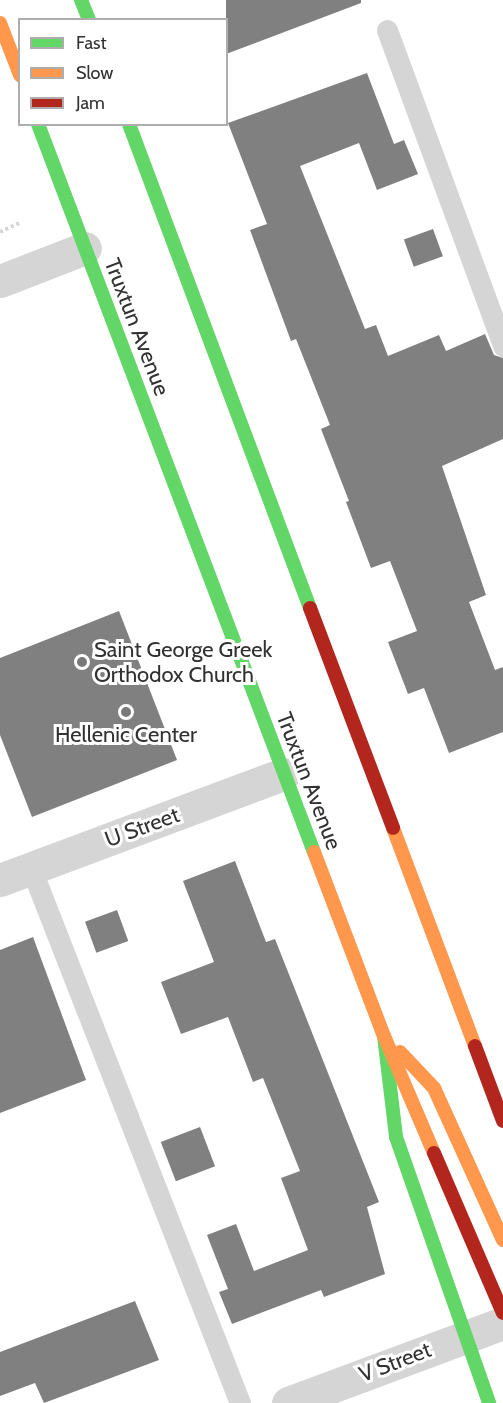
<!DOCTYPE html>
<html>
<head>
<meta charset="utf-8">
<style>
	body { margin:0 }
	#map { position:relative; width:503px; height:1403px; overflow:hidden; background:#fff; font-family:Cabin,sans-serif }
	div>[style] { position:absolute }
	.building>* { inset:0; background:#808080; transform-origin:0 0 }
	.path>* { height:4px; margin-top:-2px; transform-origin:0; background:repeating-linear-gradient(90deg,#d5d5d5 0 3px,transparent 0 6px) }
	.lane>* { height:21px; margin:-10.5px; padding:0 10.5px; transform-origin:10.5px; border-radius:10.5px; background:#d5d5d5 }
	.street>* { height:33px; margin:-16.5px; padding:0 16.5px; transform-origin:16.5px; border-radius:16.5px; background:#d5d5d5 }
	.fast>* { height:14px; margin:-7px; padding:0 7px; transform-origin:7px; border-radius:7px; background:#63d668 }
	.slow>* { height:14px; margin:-7px; padding:0 7px; transform-origin:7px; border-radius:7px; background:#ff974d }
	.jam>* { height:14px; margin:-7px; padding:0 7px; transform-origin:7px; border-radius:7px; background:#b3261e }
	.dots>* { width:16px; height:16px; translate:-50% -50%; box-sizing:border-box; border:3px solid #fff; border-radius:50% }
	span { translate:-50% -50%; white-space:nowrap; text-align:center; line-height:1.15; -webkit-text-stroke:6px #fff; paint-order:stroke }
	.street-label { font-size:22px; color:#313131 }
	.poi-label { font-size:22px; color:#313131 }
	.left { translate:0 -50%; text-align:left }
	.legend { position:absolute; left:18px; top:18px; width:210px; height:108px; box-sizing:border-box; background:#fff; border:2px solid #adadad; margin:0; padding:8px 10px; list-style:none; font-size:18px; color:#313131 }
	.legend li { display:flex; align-items:center; gap:12px; height:30px }
	.legend b { width:30px; border:2px solid #adadad }
</style>
</head>
<body>
<div id="map">
	<div class="building">
		<i style="clip-path:polygon(226px 0,361px 0,361px 3px,226px 54px)"></i>
		<i style="clip-path:polygon(367px 73px,394px 144px,404px 140px,418px 174px,377px 190px,359px 143px,300px 166px,365px 329px,376px 325px,388px 356px,439px 335px,446px 351px,485px 334px,494px 355px,503px 358px,503px 439px,442px 466px,486px 595px,469px 602px,495px 670px,503px 667px,503px 732px,449px 753px,424px 688px,408px 694px,388px 642px,417px 631px,390px 561px,371px 568px,346px 502px,349px 501px,321px 429px,330px 425px,296px 339px,291px 341px,250px 230px,267px 224px,228px 123px)"></i>
		<i style="left:433px;top:229px;width:29px;height:31px;rotate:70deg"></i>
		<i style="clip-path:polygon(119px 611px,177px 760px,32px 817px,0 735px,0 658px)"></i>
		<i style="clip-path:polygon(235px 861px,266px 942px,275px 939px,379px 1202px,367px 1207px,385px 1274px,324px 1297px,321px 1290px,232px 1324px,219px 1292px,228px 1289px,207px 1235px,236px 1224px,254px 1271px,308px 1250px,281px 1178px,300px 1171px,263px 1078px,253px 1082px,228px 1017px,181px 1034px,161px 982px,214px 962px,183px 881px)"></i>
		<i style="left:117px;top:910px;width:33px;height:34px;rotate:70deg"></i>
		<i style="clip-path:polygon(33px 937px,86px 1080px,0 1113px,0 950px)"></i>
		<i style="left:200px;top:1127px;width:42px;height:42px;rotate:69deg"></i>
		<i style="clip-path:polygon(135px 1301px,159px 1360px,44px 1403px,35px 1383px,0 1396px,0 1352px)"></i>
	</div>
	<div class="path">
		<i style="left:0;top:232px;width:23px;rotate:-25deg"></i>
	</div>
	<div class="lane">
		<i style="left:387px;top:30px;width:337px;rotate:69.8deg"></i>
		<i style="left:31px;top:868px;width:574px;rotate:68.66deg"></i>
	</div>
	<div class="street">
		<i style="left:0;top:281px;width:91px;rotate:-21.2deg"></i>
		<i style="left:0;top:880px;width:303px;rotate:-20.5deg"></i>
		<i style="left:288px;top:1403px;width:229px;rotate:-20.4deg"></i>
	</div>
	<div class="fast">
		<i style="left:81px;top:0;width:22px;rotate:68deg"></i>
		<i style="left:38px;top:124px;width:779px;rotate:69.24deg"></i>
		<i style="left:129px;top:124px;width:517px;rotate:69.5deg"></i>
		<i style="left:384px;top:1036px;width:102px;rotate:83.2deg"></i>
		<i style="left:396px;top:1137px;width:282px;rotate:70.7deg"></i>
	</div>
	<div class="slow">
		<i style="left:0;top:23px;width:56px;rotate:69deg"></i>
		<i style="left:393px;top:828px;width:233px;rotate:69.4deg"></i>
		<i style="left:314px;top:852px;width:197px;rotate:69.2deg"></i>
		<i style="left:384px;top:1036px;width:127px;rotate:66.9deg"></i>
		<i style="left:400px;top:1052px;width:50px;rotate:46.6deg"></i>
		<i style="left:434px;top:1088px;width:167px;rotate:65.6deg"></i>
	</div>
	<div class="jam">
		<i style="left:310px;top:608px;width:235px;rotate:69.3deg"></i>
		<i style="left:475px;top:1046px;width:80px;rotate:69.5deg"></i>
		<i style="left:434px;top:1153px;width:174px;rotate:66.7deg"></i>
	</div>
	<div class="dots">
		<i style="left:82px;top:662px;background:#797979"></i>
		<i style="left:126px;top:712px;background:#797979"></i>
	</div>
	<div class="street-label">
		<span style="left:137px;top:327px;rotate:69deg">Truxtun Avenue</span>
		<span style="left:309px;top:781px;rotate:69deg">Truxtun Avenue</span>
		<span style="left:142px;top:827px;rotate:-20deg">U Street</span>
		<span style="left:395px;top:1362px;rotate:-21deg">V Street</span>
	</div>
	<div class="poi-label">
		<span class="left" style="left:94px;top:662px">Saint George Greek<br>Orthodox Church</span>
		<span style="left:126px;top:735px">Hellenic Center</span>
	</div>
	<ul class="legend">
	<li><b style="height:8px;background:#63d668"></b>Fast</li>
	<li><b style="height:8px;background:#ff974d"></b>Slow</li>
	<li><b style="height:8px;background:#b3261e"></b>Jam</li>
	</ul>
</div>
</body>
</html>
